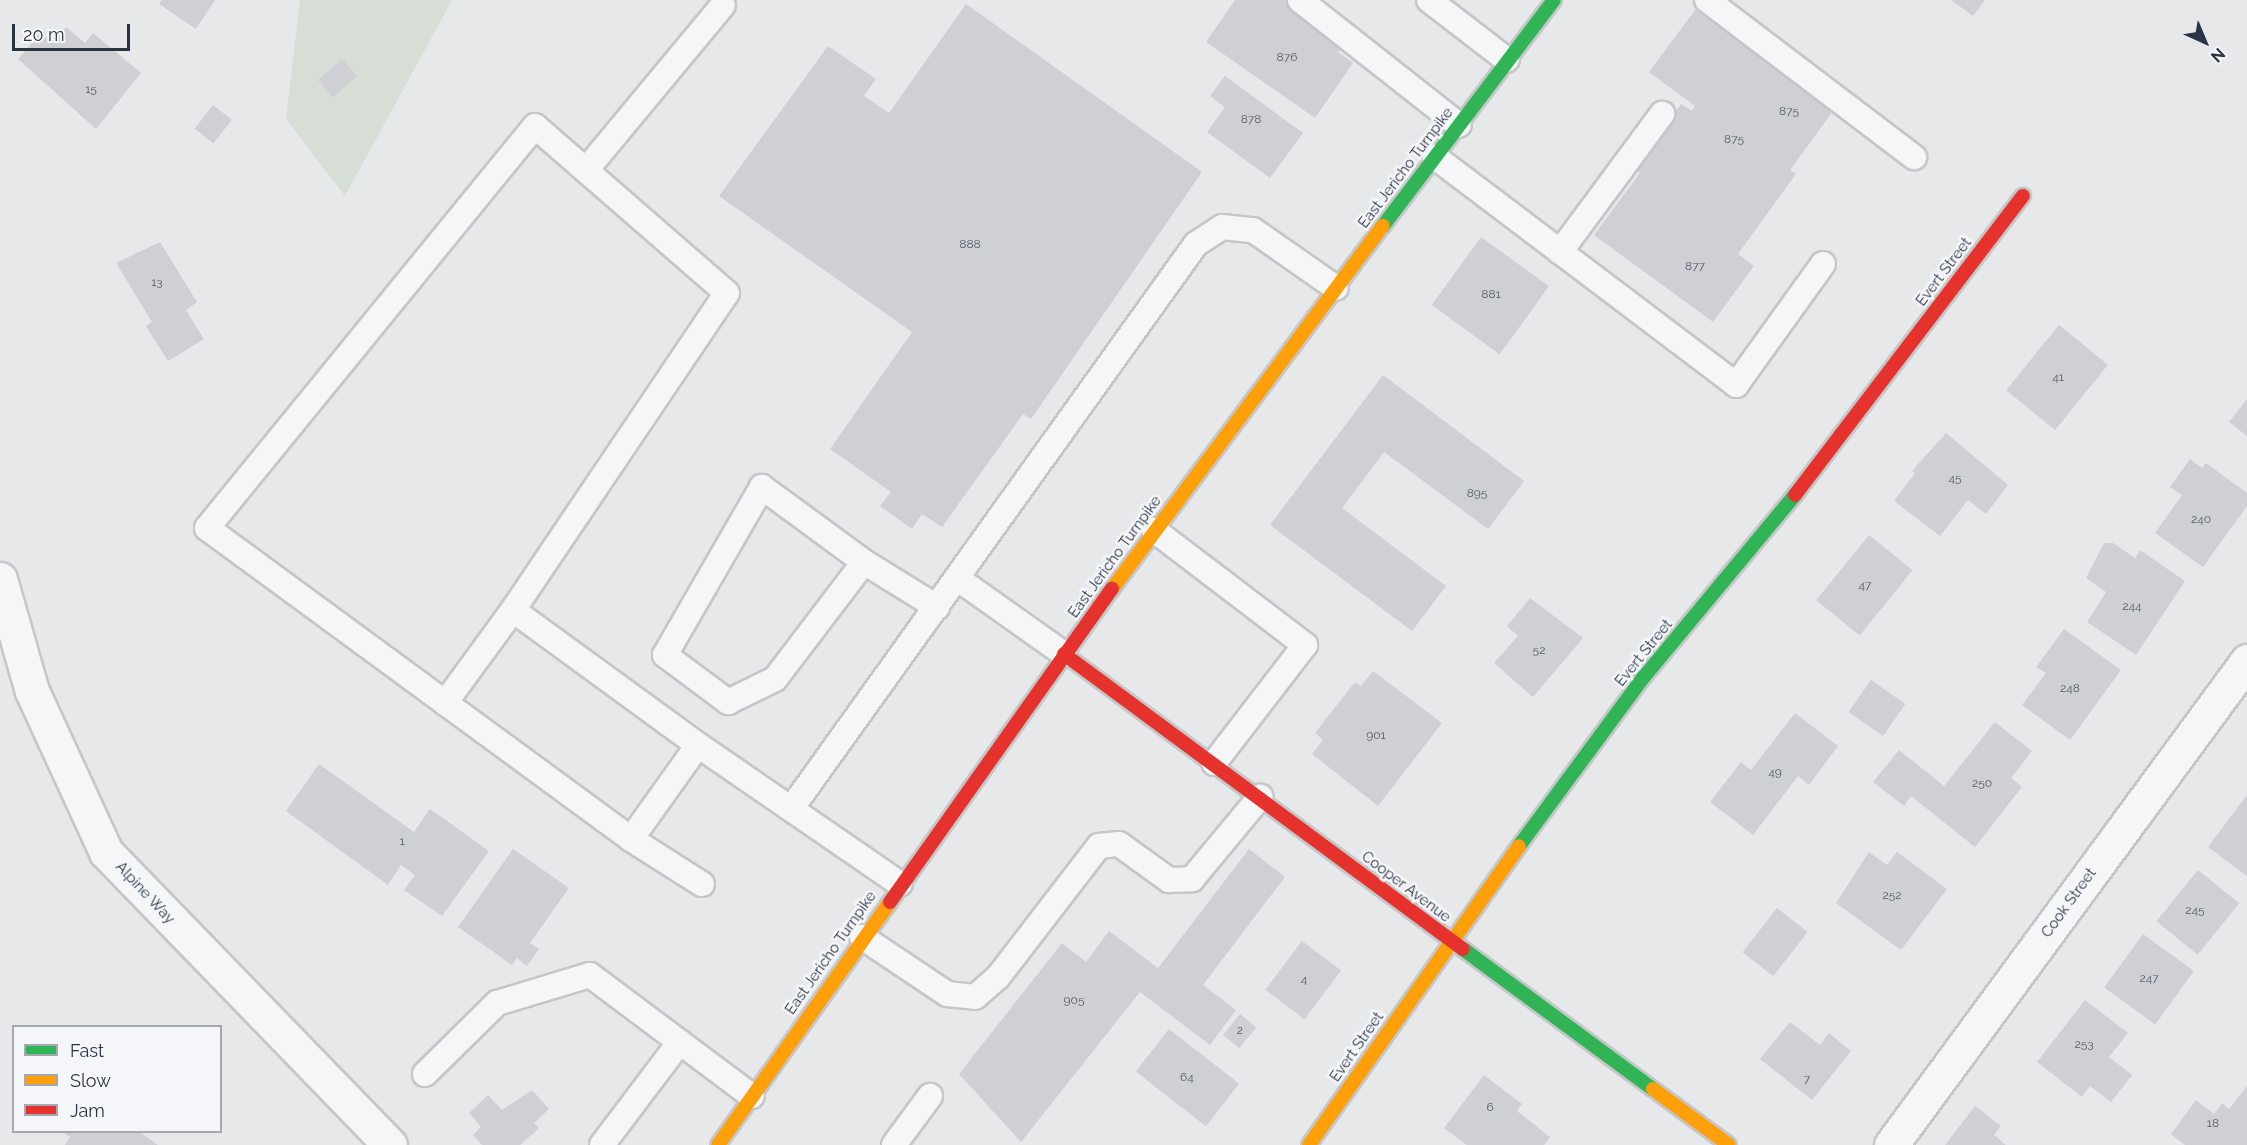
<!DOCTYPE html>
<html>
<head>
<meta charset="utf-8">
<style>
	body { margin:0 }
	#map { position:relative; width:2247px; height:1145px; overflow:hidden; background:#e6e8ea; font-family:Raleway,sans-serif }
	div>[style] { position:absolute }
	.green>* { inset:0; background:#d6ded6 }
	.building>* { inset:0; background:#ced0d3; transform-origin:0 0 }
	.roads { filter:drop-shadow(2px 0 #c4c6c8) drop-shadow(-2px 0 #c4c6c8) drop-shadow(0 2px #c4c6c8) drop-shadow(0 -2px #c4c6c8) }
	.lane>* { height:24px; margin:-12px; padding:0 12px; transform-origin:12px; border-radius:12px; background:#f5f6f7 }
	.street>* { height:33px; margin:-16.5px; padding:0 16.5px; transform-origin:16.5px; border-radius:16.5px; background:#f5f6f7 }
	.fast>* { height:14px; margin:-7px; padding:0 7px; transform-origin:7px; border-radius:7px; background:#30b455 }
	.slow>* { height:14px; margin:-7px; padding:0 7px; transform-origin:7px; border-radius:7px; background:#ff9f0a }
	.jam>* { height:14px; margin:-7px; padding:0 7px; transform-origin:7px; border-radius:7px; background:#e5322d }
	span { translate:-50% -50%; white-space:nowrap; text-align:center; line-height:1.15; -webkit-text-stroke:5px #f4f6f9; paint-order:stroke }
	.number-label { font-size:12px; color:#545c69 }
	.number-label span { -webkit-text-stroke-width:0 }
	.street-label { font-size:15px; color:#2b3445 }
	.legend { position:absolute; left:12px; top:1025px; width:210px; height:108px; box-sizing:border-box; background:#f4f6f9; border:2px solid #a4a8b1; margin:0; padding:8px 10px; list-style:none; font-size:18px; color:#2b3445 }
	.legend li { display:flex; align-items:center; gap:12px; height:30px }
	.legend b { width:30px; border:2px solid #a4a8b1 }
	.north { position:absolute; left:2175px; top:12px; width:60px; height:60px; -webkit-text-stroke:4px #f4f6f9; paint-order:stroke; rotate:136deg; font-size:16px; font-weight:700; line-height:24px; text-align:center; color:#2b3445 }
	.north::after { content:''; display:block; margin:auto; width:21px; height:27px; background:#2b3445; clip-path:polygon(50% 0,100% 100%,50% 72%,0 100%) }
	.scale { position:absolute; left:12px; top:24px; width:118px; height:27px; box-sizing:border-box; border:3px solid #2b3445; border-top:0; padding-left:8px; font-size:18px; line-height:21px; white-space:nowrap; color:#2b3445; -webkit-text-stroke:4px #f4f6f9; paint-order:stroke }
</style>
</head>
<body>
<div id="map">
	<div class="green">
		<i style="clip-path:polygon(300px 0,452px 0,345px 196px,286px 119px)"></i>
	</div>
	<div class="building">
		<i style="clip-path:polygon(162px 0,215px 0,196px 29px,159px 4px)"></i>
		<i style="clip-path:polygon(1235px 0,1284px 0,1345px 43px,1338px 52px,1353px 63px,1315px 118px,1206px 42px)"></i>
		<i style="clip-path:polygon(1951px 0,1985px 0,1973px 16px)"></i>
		<i style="clip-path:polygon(966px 4px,1202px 172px,1031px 419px,1023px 414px,942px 527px,922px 514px,912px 529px,880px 506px,891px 492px,830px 449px,912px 332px,719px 196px,828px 46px,876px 79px,864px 96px,889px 113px)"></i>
		<i style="clip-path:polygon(1695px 10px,1833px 111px,1790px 170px,1796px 174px,1738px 254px,1754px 266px,1713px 322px,1594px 235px,1640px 173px,1634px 168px,1681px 104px,1692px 111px,1695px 106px,1649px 72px)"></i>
		<i style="clip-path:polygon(66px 27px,85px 43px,93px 33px,141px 73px,96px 129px,18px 59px,40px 33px,52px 43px)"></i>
		<i style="left:342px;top:59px;width:23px;height:32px;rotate:49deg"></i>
		<i style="clip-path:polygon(1225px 76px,1303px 133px,1270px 178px,1207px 132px,1225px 107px,1210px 96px)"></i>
		<i style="left:213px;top:105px;width:24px;height:30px;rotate:38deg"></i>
		<i style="left:1481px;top:237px;width:84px;height:84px;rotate:36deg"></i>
		<i style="clip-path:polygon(160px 242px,197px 302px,186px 310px,204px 339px,168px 361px,146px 326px,152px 322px,116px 263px)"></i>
		<i style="left:2059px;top:325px;width:63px;height:84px;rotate:39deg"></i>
		<i style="clip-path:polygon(1383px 375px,1524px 481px,1488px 529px,1384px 452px,1342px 508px,1446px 586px,1412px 631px,1270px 525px)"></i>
		<i style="clip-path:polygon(2247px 399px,2247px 436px,2229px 422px)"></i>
		<i style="clip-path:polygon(1946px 433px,2008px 485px,1986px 514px,1968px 500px,1940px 536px,1894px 501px,1915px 473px,1912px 471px)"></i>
		<i style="clip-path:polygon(2190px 459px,2202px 468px,2206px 463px,2247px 493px,2247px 506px,2203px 567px,2155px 533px,2182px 495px,2170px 487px)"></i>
		<i style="left:1869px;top:535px;width:56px;height:84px;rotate:39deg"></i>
		<i style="clip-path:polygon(2104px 543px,2113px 543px,2135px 558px,2140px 550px,2185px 581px,2136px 655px,2087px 622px,2106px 592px,2086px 578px)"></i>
		<i style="clip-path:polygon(1530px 598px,1583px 638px,1533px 697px,1494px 663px,1518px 636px,1507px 626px)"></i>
		<i style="clip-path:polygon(2064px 629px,2121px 670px,2070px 740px,2022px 705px,2046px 673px,2036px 667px)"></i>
		<i style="clip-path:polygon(1373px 671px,1442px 723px,1378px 806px,1312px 754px,1323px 740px,1315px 733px,1355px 682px,1361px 686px)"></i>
		<i style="left:1871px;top:680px;width:42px;height:39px;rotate:35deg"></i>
		<i style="clip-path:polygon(1795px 713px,1838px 746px,1809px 785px,1798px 776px,1753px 835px,1710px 802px,1741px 762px,1751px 770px)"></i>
		<i style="clip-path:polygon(1995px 722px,2032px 751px,2011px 778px,2022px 787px,1975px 847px,1911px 796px,1904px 806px,1873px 782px,1899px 750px,1944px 786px)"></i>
		<i style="clip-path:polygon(319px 764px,414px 832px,430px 809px,489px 851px,442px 916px,404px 890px,415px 875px,401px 865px,388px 885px,286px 811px)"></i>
		<i style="clip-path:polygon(2247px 795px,2247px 876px,2208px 847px)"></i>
		<i style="clip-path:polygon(513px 849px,569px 888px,530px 943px,539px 949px,527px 966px,517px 958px,512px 965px,458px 927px)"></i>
		<i style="clip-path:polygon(1249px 849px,1285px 877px,1203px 985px,1236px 1010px,1210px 1045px,1140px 992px,1021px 1142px,959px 1074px,1062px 943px,1086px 962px,1109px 931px,1158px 968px)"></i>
		<i style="clip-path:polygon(1869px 852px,1887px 865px,1897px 852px,1947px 889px,1901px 950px,1836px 903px)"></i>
		<i style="left:2198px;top:870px;width:53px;height:66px;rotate:39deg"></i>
		<i style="left:1777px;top:908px;width:39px;height:56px;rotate:38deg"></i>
		<i style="left:2143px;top:934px;width:63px;height:66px;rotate:36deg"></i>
		<i style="left:1302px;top:941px;width:49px;height:61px;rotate:37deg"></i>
		<i style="clip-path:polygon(2085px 1000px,2128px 1033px,2109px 1057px,2132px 1075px,2111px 1102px,2090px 1086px,2082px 1097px,2037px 1062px)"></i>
		<i style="left:1240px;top:1014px;width:21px;height:27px;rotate:39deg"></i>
		<i style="clip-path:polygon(1790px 1022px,1820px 1045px,1829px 1033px,1851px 1051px,1812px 1100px,1760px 1059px)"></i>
		<i style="left:1169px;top:1029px;width:89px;height:54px;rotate:38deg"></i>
		<i style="clip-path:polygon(1484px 1075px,1522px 1104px,1517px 1111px,1550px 1137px,1544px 1145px,1467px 1145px,1444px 1128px)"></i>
		<i style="clip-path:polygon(2247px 1086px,2247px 1145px,2185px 1145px,2171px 1134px,2196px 1100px,2214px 1114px,2222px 1103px,2229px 1109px)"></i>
		<i style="clip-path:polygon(532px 1090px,549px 1109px,534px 1123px,539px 1128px,520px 1145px,482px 1145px,473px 1135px,481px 1127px,469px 1113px,488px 1095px,502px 1110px)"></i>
		<i style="clip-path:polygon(1975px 1106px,2001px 1126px,1994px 1135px,2006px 1145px,1945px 1145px)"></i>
		<i style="clip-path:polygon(62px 1132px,140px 1132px,158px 1145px,65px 1145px,70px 1137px)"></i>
	</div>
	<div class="roads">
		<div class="lane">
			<i style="left:1300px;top:0;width:202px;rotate:38.2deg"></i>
			<i style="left:1429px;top:0;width:98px;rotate:37.6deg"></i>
			<i style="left:1707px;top:0;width:260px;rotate:37.2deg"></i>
			<i style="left:1435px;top:157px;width:378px;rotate:37.1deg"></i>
			<i style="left:1736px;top:385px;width:149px;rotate:-54.3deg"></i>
			<i style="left:586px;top:170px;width:214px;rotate:-50.3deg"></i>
			<i style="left:1560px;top:252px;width:172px;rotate:-53.5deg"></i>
			<i style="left:1154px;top:530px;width:190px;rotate:37.3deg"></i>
			<i style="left:1305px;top:645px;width:149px;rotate:127.6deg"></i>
			<i style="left:864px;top:562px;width:127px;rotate:-143.7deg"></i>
			<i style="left:762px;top:487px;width:194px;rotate:120deg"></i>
			<i style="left:665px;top:655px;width:79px;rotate:36.7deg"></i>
			<i style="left:728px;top:702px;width:52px;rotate:-26.1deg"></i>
			<i style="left:775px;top:679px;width:147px;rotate:-52.7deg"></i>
			<i style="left:864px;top:562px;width:86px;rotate:31.7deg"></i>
			<i style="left:958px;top:579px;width:130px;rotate:35.3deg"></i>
			<i style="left:445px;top:703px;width:115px;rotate:-53.8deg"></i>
			<i style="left:698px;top:745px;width:229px;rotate:-143.9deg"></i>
			<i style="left:513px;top:610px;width:382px;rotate:-56deg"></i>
			<i style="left:727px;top:293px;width:254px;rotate:-139deg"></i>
			<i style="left:535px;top:126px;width:519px;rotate:129.21deg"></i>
			<i style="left:207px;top:528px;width:526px;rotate:36.26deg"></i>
			<i style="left:631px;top:839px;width:115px;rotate:-54.5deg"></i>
			<i style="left:698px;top:745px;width:245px;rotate:34.5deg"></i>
			<i style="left:791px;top:809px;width:695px;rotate:-54.37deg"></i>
			<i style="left:1196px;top:244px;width:31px;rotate:-33deg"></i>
			<i style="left:1222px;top:227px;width:31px;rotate:6deg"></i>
			<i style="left:1253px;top:230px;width:101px;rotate:34.9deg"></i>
			<i style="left:631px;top:839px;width:84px;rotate:32.4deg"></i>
			<i style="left:862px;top:937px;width:102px;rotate:33.8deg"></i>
			<i style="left:947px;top:994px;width:28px;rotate:6deg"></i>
			<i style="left:975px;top:997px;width:30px;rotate:-41deg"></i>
			<i style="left:998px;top:977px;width:165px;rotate:-52.4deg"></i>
			<i style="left:1099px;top:846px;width:20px;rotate:-6deg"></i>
			<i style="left:1119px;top:844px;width:62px;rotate:35.8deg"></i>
			<i style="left:1169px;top:880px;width:23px;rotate:-2deg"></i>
			<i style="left:1192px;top:879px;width:107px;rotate:-50.3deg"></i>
			<i style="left:425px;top:1074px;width:101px;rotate:-44.6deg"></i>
			<i style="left:497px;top:1003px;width:97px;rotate:-16.8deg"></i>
			<i style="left:590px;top:975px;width:202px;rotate:36.8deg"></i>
			<i style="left:602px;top:1145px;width:129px;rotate:-52.9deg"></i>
			<i style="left:894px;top:1145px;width:61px;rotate:-53.7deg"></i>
		</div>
		<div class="street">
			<i style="left:0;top:579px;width:116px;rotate:74.1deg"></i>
			<i style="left:32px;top:691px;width:177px;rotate:65.3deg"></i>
			<i style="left:106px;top:852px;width:408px;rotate:45.9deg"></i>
			<i style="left:1891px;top:1145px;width:601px;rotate:-53.66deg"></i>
		</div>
		<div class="fast">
			<i style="left:1383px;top:226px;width:283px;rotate:-52.9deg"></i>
			<i style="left:1519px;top:846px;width:209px;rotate:-53.6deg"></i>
			<i style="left:1643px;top:678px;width:238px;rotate:-50.3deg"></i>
			<i style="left:1463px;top:949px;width:236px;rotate:36.4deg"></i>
		</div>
		<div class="slow">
			<i style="left:1112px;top:589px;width:453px;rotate:-53.3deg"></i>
			<i style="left:1653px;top:1089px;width:94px;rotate:36.4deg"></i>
			<i style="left:718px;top:1145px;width:298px;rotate:-54.7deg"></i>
			<i style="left:1309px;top:1145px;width:365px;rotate:-54.9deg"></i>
		</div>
		<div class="jam">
			<i style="left:1795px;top:495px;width:376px;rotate:-52.7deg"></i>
			<i style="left:1064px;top:654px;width:496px;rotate:36.5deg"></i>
			<i style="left:890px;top:902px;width:384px;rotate:-54.7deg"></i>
		</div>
	</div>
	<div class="number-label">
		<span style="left:1287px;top:58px">876</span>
		<span style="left:91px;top:90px">15</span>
		<span style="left:1789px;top:112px">875</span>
		<span style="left:1251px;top:120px">878</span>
		<span style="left:1734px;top:140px">875</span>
		<span style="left:970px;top:245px">888</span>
		<span style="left:1695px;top:267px">877</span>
		<span style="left:157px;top:283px">13</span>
		<span style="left:1491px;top:295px">881</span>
		<span style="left:2058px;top:378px">41</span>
		<span style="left:1955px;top:479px">45</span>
		<span style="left:1477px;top:494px">895</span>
		<span style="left:2201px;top:520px">240</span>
		<span style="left:1865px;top:586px">47</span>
		<span style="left:2132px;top:607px">244</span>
		<span style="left:1539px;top:651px">52</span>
		<span style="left:2070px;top:689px">248</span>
		<span style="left:1376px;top:736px">901</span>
		<span style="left:1775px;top:773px">49</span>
		<span style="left:1982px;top:784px">250</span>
		<span style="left:402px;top:842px">1</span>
		<span style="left:1892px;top:896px">252</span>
		<span style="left:2195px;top:911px">245</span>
		<span style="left:2149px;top:979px">247</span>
		<span style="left:1304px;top:980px">4</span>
		<span style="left:1074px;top:1001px">905</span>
		<span style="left:1240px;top:1031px">2</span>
		<span style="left:2084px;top:1045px">253</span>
		<span style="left:1187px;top:1078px">64</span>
		<span style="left:1807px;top:1080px">7</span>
		<span style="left:1490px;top:1108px">6</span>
		<span style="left:2213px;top:1124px">18</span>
	</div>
	<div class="street-label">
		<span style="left:1406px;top:168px;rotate:-53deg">East Jericho Turnpike</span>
		<span style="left:1944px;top:272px;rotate:-53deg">Evert Street</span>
		<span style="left:1115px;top:557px;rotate:-54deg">East Jericho Turnpike</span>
		<span style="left:1644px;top:653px;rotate:-51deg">Evert Street</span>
		<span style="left:1406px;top:887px;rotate:37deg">Cooper Avenue</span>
		<span style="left:145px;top:893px;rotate:47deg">Alpine Way</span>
		<span style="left:2069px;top:903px;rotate:-54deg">Cook Street</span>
		<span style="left:831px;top:953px;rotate:-55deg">East Jericho Turnpike</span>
		<span style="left:1357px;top:1047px;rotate:-55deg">Evert Street</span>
	</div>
	<ul class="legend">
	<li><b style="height:8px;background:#30b455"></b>Fast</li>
	<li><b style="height:8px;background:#ff9f0a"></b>Slow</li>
	<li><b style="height:8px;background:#e5322d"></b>Jam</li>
	</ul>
	<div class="north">N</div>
	<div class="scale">20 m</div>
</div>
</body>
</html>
